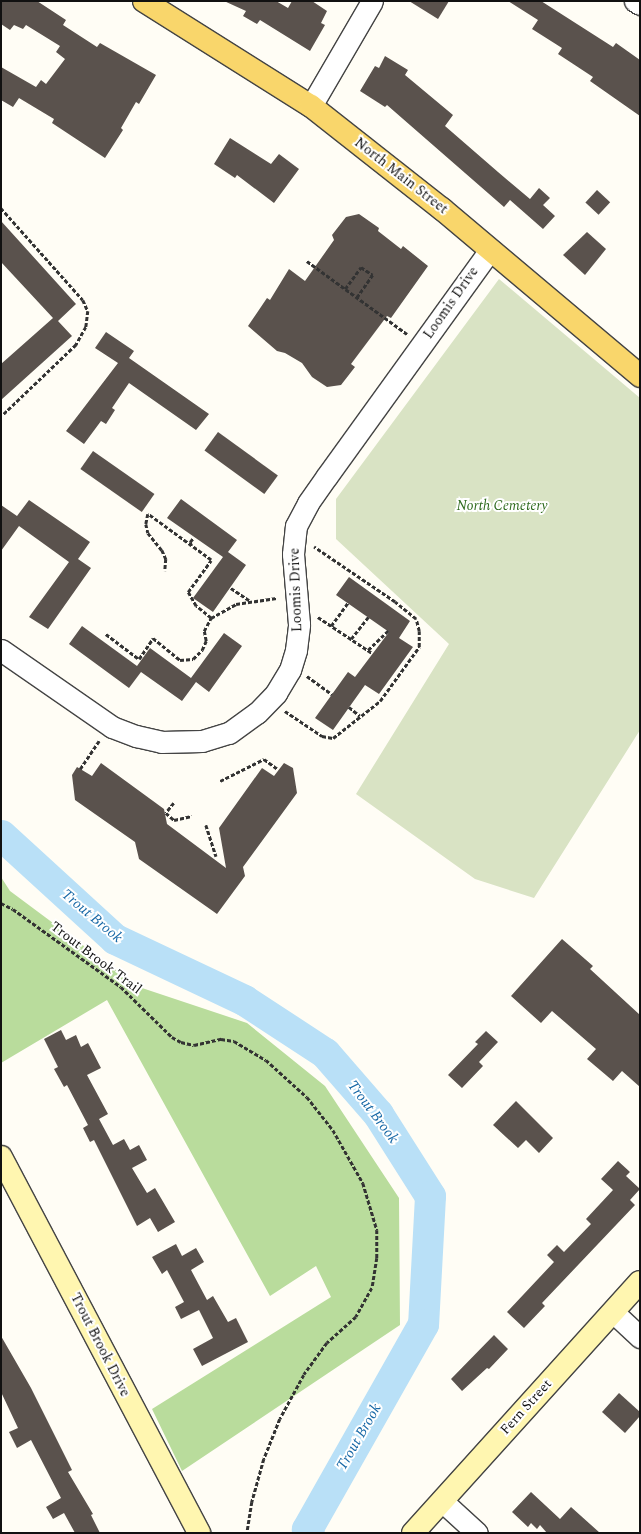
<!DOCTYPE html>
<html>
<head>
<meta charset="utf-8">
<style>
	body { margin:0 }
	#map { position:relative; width:641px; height:1534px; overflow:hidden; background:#fffdf5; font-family:Spectral,serif }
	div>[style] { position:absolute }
	.forest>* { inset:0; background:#b9dc9c }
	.cemetery>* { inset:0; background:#d9e3c4 }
	.river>* { height:31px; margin:-15.5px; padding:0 15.5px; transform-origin:15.5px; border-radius:15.5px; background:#b9e0f7 }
	.building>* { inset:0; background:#5a524d; transform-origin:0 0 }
	.path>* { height:2.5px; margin-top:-1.25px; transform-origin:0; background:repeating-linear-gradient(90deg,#333 0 4px,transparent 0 6px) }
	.roads { filter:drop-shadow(1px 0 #444) drop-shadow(-1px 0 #444) drop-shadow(0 1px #444) drop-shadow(0 -1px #444) }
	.street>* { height:21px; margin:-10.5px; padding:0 10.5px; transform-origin:10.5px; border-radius:10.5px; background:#fff }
	.secondary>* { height:22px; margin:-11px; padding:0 11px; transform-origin:11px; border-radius:11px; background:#fff6b0 }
	.primary>* { height:22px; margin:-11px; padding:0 11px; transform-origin:11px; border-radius:11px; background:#f9d66b }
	span { translate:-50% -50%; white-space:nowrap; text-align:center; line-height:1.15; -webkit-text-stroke:4px #fff; paint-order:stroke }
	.street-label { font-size:14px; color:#111 }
	.park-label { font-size:14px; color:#2f6b1f; font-style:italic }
	.water-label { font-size:15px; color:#1768a6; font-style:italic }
	.frame { position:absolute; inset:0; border:2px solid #111; pointer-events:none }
</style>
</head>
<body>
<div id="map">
	<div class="forest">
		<i style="clip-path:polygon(1px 877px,10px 891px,139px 987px,247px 1023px,325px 1086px,399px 1198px,400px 1325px,182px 1471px,152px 1409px,331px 1297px,316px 1266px,270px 1296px,107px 1000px,1px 1063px)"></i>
	</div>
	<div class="cemetery">
		<i style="clip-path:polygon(499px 279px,640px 398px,640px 730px,534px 898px,475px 879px,356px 794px,449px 644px,336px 539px,336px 499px)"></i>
	</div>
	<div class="river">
		<i style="left:1px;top:835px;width:154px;rotate:42.4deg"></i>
		<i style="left:115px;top:939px;width:143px;rotate:25.3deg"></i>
		<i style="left:244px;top:1000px;width:97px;rotate:33.2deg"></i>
		<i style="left:325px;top:1053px;width:81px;rotate:49deg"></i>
		<i style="left:378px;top:1114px;width:97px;rotate:57.6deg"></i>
		<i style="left:430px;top:1196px;width:128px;rotate:93.1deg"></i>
		<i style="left:423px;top:1324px;width:236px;rotate:119.5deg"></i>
		<i style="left:307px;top:1529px;width:4px;rotate:63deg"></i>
	</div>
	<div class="building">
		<i style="clip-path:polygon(1px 1px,37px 1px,66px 20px,63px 25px,97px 47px,100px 43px,156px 75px,139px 104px,136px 102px,121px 128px,123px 130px,105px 158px,52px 123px,54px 119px,19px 98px,13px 107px,1px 100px,1px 67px,36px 87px,41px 80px,46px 84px,65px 59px,56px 52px,60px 46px,26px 25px,23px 29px,14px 25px,10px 30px,1px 24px)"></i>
		<i style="clip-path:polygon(224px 1px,276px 1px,288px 8px,292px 1px,312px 1px,327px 11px,321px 23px,325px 25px,310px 51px,260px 20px,257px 24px,243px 16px,246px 11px)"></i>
		<i style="clip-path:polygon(409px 1px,449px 1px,438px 19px)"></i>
		<i style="clip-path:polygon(508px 1px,541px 1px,613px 47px,616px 43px,640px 60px,640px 116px,590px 81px,593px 77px,558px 54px,562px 48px,532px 29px,538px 20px)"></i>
		<i style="clip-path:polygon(385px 56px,408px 70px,405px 75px,453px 115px,445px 126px,498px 172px,530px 199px,539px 188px,550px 198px,543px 205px,555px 216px,543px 229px,510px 200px,504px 207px,387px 105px,385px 107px,360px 91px,375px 66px,379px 68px)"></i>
		<i style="clip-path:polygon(230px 138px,271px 164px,279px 154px,299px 169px,274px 203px,237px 175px,235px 178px,214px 164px)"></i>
		<i style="left:597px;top:190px;width:18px;height:17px;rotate:43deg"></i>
		<i style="clip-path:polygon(359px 214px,379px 228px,378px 231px,401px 249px,403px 246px,428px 266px,391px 318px,387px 316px,351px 364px,355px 367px,341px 385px,327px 387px,312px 377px,302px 363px,285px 353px,277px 351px,248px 326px,267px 298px,270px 300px,289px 269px,305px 281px,334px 240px,332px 235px,346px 217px)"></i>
		<i style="clip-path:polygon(1px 221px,76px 304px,58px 321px,72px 336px,1px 400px,1px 364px,53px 318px,1px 262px)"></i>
		<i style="clip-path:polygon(587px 232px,606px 249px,585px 275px,563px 255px)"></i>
		<i style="clip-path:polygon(106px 332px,134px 351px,129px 358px,209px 414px,196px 430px,129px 383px,112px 408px,115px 410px,106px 424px,101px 421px,84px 444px,66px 431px,118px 363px,95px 348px)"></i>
		<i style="left:218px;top:432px;width:74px;height:23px;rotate:36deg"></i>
		<i style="left:93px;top:451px;width:75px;height:22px;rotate:35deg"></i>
		<i style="clip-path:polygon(181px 499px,237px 540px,228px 552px,246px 565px,213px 612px,193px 598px,223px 557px,167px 518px)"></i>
		<i style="clip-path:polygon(29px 500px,90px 542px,78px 559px,91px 568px,48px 629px,29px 617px,69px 562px,19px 526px,1px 551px,1px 505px,17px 516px)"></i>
		<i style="clip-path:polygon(349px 577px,410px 621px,399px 638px,413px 647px,379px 694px,365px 685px,333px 730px,315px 718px,348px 672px,355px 677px,389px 632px,336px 595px)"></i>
		<i style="clip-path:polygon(82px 626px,137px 666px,150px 648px,191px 678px,224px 633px,242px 646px,209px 692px,196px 682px,182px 701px,141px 672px,129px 688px,69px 644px)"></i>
		<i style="clip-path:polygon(101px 763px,164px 809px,167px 824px,226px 868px,219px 828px,262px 768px,274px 776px,284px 763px,293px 768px,297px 793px,243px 867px,245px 876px,217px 914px,139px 859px,135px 842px,75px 800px,72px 775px,77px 767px,92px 776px)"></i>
		<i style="clip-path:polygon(562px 939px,593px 966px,590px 969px,640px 1015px,640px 1087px,622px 1071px,613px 1081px,587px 1059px,596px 1049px,552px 1011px,541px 1023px,511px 996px)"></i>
		<i style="clip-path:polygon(61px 1030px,66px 1040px,76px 1035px,81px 1047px,88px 1043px,101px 1068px,87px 1075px,108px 1114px,99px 1119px,113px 1145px,124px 1139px,130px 1150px,139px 1145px,147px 1160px,132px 1168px,147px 1193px,155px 1188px,175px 1222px,158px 1232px,150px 1218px,137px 1226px,94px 1140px,90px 1142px,83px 1128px,88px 1125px,67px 1085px,64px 1087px,54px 1069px,58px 1067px,44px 1039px)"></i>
		<i style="clip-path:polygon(486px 1031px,498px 1042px,479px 1062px,483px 1066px,462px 1088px,448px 1075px,478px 1044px,475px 1042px)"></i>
		<i style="clip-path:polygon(516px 1101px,553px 1138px,539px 1153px,526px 1140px,518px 1148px,493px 1125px)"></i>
		<i style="clip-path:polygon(618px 1161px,630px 1172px,626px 1176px,640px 1189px,630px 1200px,635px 1205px,542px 1303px,545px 1306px,524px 1328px,507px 1312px,554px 1262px,547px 1255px,557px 1245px,564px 1252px,591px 1224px,586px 1219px,613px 1190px,601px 1179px)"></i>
		<i style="clip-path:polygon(176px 1244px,182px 1256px,196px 1248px,204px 1262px,191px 1270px,207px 1300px,213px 1296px,228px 1322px,236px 1318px,248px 1342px,202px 1366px,193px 1349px,213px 1338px,199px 1310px,181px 1319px,175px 1307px,184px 1302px,167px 1270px,162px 1274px,152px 1257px)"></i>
		<i style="clip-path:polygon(494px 1335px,508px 1349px,489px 1369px,487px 1368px,462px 1391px,451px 1379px)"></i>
		<i style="clip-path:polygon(1px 1336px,31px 1388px,72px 1470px,68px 1472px,93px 1514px,91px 1515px,100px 1533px,75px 1533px,64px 1513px,53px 1519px,46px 1507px,61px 1498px,31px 1440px,17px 1448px,9px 1432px,18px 1428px,1px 1392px)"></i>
		<i style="clip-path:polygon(619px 1393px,640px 1412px,640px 1416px,625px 1433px,602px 1412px)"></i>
		<i style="clip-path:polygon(531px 1492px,560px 1519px,571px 1507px,600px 1533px,547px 1533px,540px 1525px,537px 1529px,531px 1523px,528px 1527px,512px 1512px)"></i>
	</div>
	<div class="path">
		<i style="left:1px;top:208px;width:123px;rotate:48.3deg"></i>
		<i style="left:83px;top:300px;width:12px;rotate:66deg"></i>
		<i style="left:88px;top:311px;width:16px;rotate:97deg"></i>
		<i style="left:86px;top:327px;width:21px;rotate:119deg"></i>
		<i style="left:76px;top:345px;width:100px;rotate:136.2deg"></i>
		<i style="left:307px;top:261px;width:124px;rotate:36.1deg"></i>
		<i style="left:345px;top:289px;width:27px;rotate:-54deg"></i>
		<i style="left:361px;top:267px;width:14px;rotate:34deg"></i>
		<i style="left:373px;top:275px;width:28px;rotate:125deg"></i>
		<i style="left:191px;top:546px;width:4px;rotate:-104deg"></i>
		<i style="left:190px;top:542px;width:6px;rotate:-51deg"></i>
		<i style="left:231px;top:588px;width:22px;rotate:34deg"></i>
		<i style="left:318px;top:617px;width:65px;rotate:33.7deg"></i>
		<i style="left:211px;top:618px;width:29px;rotate:-29deg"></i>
		<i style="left:236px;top:604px;width:41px;rotate:-8.3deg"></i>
		<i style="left:331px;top:626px;width:29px;rotate:-54deg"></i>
		<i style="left:106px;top:634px;width:41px;rotate:37.1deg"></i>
		<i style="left:139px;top:659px;width:25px;rotate:-56deg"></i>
		<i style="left:153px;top:638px;width:35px;rotate:39deg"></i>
		<i style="left:180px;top:660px;width:13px;rotate:-4deg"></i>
		<i style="left:193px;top:659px;width:13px;rotate:-45deg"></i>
		<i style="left:202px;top:650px;width:10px;rotate:-66deg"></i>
		<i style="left:206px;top:641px;width:10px;rotate:-101deg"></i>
		<i style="left:204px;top:631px;width:15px;rotate:-62deg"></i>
		<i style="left:211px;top:618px;width:19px;rotate:-141deg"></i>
		<i style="left:196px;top:606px;width:16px;rotate:-120deg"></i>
		<i style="left:188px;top:592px;width:39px;rotate:-54deg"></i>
		<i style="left:211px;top:560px;width:78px;rotate:-143.9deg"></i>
		<i style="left:148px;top:514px;width:10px;rotate:101deg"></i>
		<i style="left:146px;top:524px;width:9px;rotate:77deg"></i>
		<i style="left:148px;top:533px;width:22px;rotate:51deg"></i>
		<i style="left:162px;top:550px;width:10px;rotate:66deg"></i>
		<i style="left:166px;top:559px;width:12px;rotate:95deg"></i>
		<i style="left:351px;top:639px;width:28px;rotate:-52deg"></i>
		<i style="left:368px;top:650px;width:28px;rotate:-44deg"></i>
		<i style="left:307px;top:676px;width:31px;rotate:36deg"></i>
		<i style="left:349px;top:707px;width:14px;rotate:39deg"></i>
		<i style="left:285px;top:711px;width:45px;rotate:34deg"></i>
		<i style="left:322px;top:736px;width:11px;rotate:10deg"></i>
		<i style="left:333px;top:738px;width:60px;rotate:-38.2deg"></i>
		<i style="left:380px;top:701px;width:67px;rotate:-54.2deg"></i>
		<i style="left:419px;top:647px;width:16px;rotate:-90deg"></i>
		<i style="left:419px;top:631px;width:12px;rotate:-104deg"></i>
		<i style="left:416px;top:619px;width:27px;rotate:-141deg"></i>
		<i style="left:395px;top:602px;width:98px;rotate:-145.8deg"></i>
		<i style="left:80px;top:769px;width:34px;rotate:-56deg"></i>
		<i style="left:220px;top:781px;width:49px;rotate:-26.6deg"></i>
		<i style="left:264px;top:759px;width:17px;rotate:36deg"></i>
		<i style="left:174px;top:803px;width:13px;rotate:129deg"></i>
		<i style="left:166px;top:813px;width:11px;rotate:41deg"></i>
		<i style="left:174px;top:820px;width:18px;rotate:-13deg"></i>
		<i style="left:206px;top:825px;width:33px;rotate:72deg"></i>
		<i style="left:1px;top:903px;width:13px;rotate:27deg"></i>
		<i style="left:13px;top:909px;width:133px;rotate:35.8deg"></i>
		<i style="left:121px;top:987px;width:71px;rotate:44.4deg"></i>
		<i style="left:172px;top:1037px;width:10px;rotate:29deg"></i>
		<i style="left:181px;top:1042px;width:13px;rotate:13deg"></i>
		<i style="left:194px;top:1045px;width:28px;rotate:-13deg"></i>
		<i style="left:221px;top:1039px;width:13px;rotate:9deg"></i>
		<i style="left:234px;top:1041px;width:37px;rotate:31deg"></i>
		<i style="left:266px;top:1060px;width:55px;rotate:42.1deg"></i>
		<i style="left:307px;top:1097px;width:42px;rotate:51.8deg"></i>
		<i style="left:333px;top:1130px;width:61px;rotate:60.5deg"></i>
		<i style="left:363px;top:1183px;width:49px;rotate:73.4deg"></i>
		<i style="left:377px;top:1230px;width:28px;rotate:90deg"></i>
		<i style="left:377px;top:1258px;width:30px;rotate:99deg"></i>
		<i style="left:372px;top:1288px;width:33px;rotate:119deg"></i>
		<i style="left:356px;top:1317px;width:39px;rotate:138deg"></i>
		<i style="left:327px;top:1343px;width:39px;rotate:126deg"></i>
		<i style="left:304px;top:1375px;width:50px;rotate:118.6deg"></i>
		<i style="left:280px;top:1419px;width:43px;rotate:111.8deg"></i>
		<i style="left:264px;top:1459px;width:45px;rotate:105.6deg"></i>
		<i style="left:252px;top:1502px;width:31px;rotate:99deg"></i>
	</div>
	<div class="roads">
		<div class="street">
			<i style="left:635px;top:1px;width:6px;rotate:31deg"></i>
			<i style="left:311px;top:106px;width:121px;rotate:-59.8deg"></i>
			<i style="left:1px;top:650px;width:135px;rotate:34.7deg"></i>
			<i style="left:112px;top:727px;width:26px;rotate:21deg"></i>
			<i style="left:136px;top:736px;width:26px;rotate:13deg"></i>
			<i style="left:161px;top:742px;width:41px;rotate:-1.4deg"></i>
			<i style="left:202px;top:741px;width:28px;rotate:-17deg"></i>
			<i style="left:229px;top:733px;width:34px;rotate:-36deg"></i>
			<i style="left:257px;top:713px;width:28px;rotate:-46deg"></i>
			<i style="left:276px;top:693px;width:27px;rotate:-59deg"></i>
			<i style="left:290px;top:670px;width:21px;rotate:-73deg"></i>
			<i style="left:296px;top:650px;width:26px;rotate:-83deg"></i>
			<i style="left:299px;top:624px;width:70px;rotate:-94.9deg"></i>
			<i style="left:293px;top:554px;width:28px;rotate:-84deg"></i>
			<i style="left:296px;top:526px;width:26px;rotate:-62deg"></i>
			<i style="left:308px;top:503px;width:33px;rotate:-55deg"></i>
			<i style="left:327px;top:476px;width:279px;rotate:-54.2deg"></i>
			<i style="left:613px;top:1312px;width:37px;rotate:43deg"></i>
			<i style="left:442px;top:1501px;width:47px;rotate:42.4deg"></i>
		</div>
		<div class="secondary">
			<i style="left:1px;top:1157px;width:425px;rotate:62.2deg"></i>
			<i style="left:413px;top:1533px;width:338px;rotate:-47.9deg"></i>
		</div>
		<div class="primary">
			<i style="left:144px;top:1px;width:197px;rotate:32.2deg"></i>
			<i style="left:311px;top:106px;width:167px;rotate:38.2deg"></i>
			<i style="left:442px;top:209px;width:259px;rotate:40.1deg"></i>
		</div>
	</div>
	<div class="street-label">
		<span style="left:401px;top:176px;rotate:38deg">North Main Street</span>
		<span style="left:451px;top:303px;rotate:-55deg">Loomis Drive</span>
		<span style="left:296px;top:590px;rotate:-92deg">Loomis Drive</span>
		<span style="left:96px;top:958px;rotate:37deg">Trout Brook Trail</span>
		<span style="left:100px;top:1345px;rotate:63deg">Trout Brook Drive</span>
		<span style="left:526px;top:1407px;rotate:-48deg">Fern Street</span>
	</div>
	<div class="park-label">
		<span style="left:502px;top:506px">North Cemetery</span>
	</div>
	<div class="water-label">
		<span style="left:92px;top:916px;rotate:40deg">Trout Brook</span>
		<span style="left:373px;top:1112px;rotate:53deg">Trout Brook</span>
		<span style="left:359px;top:1437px;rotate:-60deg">Trout Brook</span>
	</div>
	<div class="frame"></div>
</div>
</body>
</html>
